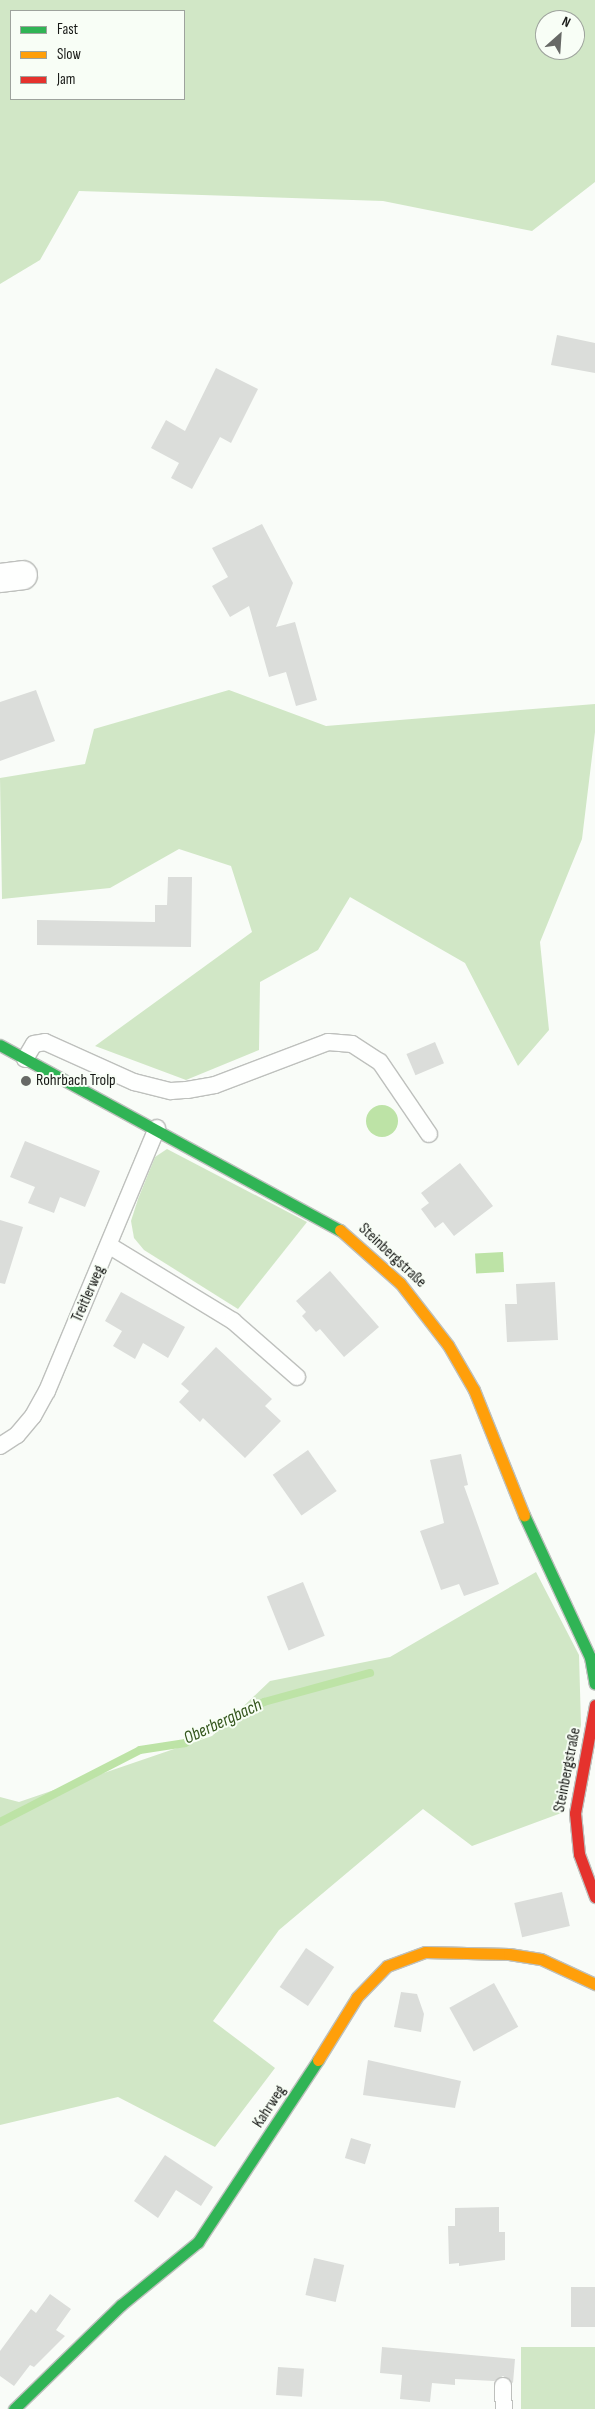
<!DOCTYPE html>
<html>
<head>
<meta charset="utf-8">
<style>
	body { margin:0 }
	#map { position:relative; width:595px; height:2409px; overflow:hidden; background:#f9fcf8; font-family:"Sofia Sans Condensed",sans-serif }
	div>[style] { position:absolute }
	.green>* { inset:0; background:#d1e7c6; transform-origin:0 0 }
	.water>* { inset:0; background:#bde3a6; transform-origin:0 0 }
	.round { border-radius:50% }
	.stream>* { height:8px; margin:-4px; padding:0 4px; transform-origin:4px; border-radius:4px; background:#bde3a6 }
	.building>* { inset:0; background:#dbddda; transform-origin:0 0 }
	.roads { filter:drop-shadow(1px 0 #bec0bd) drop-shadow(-1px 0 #bec0bd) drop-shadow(0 1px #bec0bd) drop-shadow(0 -1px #bec0bd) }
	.lane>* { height:16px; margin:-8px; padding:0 8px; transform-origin:8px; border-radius:8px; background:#fefffe }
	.street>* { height:28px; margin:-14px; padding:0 14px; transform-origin:14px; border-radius:14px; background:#fefffe }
	.fast>* { height:11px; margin:-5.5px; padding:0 5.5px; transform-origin:5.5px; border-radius:5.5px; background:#30b455 }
	.slow>* { height:11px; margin:-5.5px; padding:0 5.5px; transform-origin:5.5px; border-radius:5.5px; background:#ff9f0a }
	.jam>* { height:11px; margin:-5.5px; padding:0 5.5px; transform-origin:5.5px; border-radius:5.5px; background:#e5322d }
	.dots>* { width:14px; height:14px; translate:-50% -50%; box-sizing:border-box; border:2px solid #f8fef6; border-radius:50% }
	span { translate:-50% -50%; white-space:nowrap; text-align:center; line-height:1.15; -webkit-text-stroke:4px #f8fef6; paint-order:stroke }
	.poi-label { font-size:16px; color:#181a17 }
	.left { translate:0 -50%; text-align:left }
	.street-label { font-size:16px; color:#181a17 }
	.water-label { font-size:18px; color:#34561d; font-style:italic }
	.legend { position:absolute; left:10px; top:10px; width:175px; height:90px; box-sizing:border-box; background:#f8fef6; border:1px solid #9ea39d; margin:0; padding:6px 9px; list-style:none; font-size:15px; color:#181a17 }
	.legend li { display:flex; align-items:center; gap:10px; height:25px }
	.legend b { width:25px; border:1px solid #9ea39d }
	.north { position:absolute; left:535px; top:10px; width:50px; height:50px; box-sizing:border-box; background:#f8fef6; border:1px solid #9ea39d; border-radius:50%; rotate:26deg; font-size:14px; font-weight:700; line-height:20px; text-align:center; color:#181a17 }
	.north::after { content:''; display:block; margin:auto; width:18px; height:22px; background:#676966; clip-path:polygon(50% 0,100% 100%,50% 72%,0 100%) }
</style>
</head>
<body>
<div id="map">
	<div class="green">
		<i style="clip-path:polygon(evenodd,0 0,595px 0,595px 182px,532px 231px,383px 201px,79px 191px,40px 260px,0 284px,0 0,11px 11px,184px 11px,184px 99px,11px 99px,11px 11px,0 0,545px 20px,575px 20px,575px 50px,545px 50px,545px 20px)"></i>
		<i style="clip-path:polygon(229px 690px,326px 726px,595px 704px,595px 732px,582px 839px,540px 942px,549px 1030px,518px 1066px,465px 963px,350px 897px,318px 950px,260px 982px,259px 1050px,186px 1080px,95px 1046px,252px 932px,231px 866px,179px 849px,110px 888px,2px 899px,0 778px,85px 764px,94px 729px)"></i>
		<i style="clip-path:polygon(167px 1149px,307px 1222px,238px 1309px,144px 1250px,134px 1238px,131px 1221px,138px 1199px,155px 1157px)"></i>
		<i style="clip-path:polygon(536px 1572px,579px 1655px,581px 1725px,564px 1812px,472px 1846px,423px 1809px,279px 1930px,213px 2021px,275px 2068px,215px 2147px,118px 2097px,0 2125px,0 1797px,19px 1802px,212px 1736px,270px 1681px,390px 1657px)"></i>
		<i style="left:595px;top:2347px;width:62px;height:74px;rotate:90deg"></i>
	</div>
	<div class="water">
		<i class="round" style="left:366px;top:1105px;width:32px;height:32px"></i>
		<i style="left:503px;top:1252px;width:20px;height:28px;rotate:87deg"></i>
	</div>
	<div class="stream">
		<i style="left:0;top:1822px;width:157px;rotate:-27.2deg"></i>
		<i style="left:140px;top:1750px;width:46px;rotate:-8.8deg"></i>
		<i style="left:185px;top:1743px;width:89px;rotate:-27.4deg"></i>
		<i style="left:264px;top:1702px;width:110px;rotate:-15.3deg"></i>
	</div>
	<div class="building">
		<i style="clip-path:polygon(557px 335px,595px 343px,595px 373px,551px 365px)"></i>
		<i style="clip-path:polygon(216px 368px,258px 389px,231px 443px,220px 437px,192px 489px,171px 478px,179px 463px,151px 448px,166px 420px,185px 431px)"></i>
		<i style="clip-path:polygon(262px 524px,293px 583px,276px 627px,295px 622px,317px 700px,296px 706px,286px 672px,269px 677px,249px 606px,230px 617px,212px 586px,228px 577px,212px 548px)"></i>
		<i style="clip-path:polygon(36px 690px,55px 741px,0 761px,0 702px)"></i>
		<i style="clip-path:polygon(168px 877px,192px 877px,191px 947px,37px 945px,37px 920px,155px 922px,155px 905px,167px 905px)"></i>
		<i style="left:435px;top:1042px;width:23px;height:31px;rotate:67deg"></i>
		<i style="clip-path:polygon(25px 1141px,100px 1171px,85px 1207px,60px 1197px,54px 1213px,28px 1203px,35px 1187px,10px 1177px)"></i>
		<i style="clip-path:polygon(460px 1163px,493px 1206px,454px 1236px,443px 1222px,435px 1228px,421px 1209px,429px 1203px,421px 1193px)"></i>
		<i style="clip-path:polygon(0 1220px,23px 1227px,5px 1284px,0 1283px)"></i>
		<i style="clip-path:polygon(330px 1271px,379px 1327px,344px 1357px,320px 1329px,316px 1332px,302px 1316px,306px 1312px,296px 1301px)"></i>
		<i style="clip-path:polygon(555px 1282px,558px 1340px,507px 1342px,505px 1304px,517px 1304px,516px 1284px)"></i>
		<i style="clip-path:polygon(121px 1292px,185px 1327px,168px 1358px,143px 1343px,135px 1359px,113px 1346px,122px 1331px,105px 1321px)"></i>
		<i style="clip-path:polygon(216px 1347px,272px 1399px,265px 1406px,281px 1421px,245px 1458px,203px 1418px,200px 1422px,179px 1402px,189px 1391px,181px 1384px)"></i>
		<i style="left:308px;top:1450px;width:50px;height:43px;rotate:55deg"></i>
		<i style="clip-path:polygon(461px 1454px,468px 1485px,464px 1486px,499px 1584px,464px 1596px,459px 1584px,441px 1590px,420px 1531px,444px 1523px,430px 1460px)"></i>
		<i style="left:303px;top:1582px;width:58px;height:39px;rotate:68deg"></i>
		<i style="left:562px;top:1892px;width:35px;height:49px;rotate:77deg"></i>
		<i style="left:306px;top:1948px;width:34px;height:47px;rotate:34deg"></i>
		<i style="left:494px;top:1983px;width:50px;height:51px;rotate:61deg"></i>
		<i style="clip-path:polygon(401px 1992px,417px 1994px,424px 2014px,421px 2032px,394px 2027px)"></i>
		<i style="clip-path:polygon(368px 2060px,461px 2081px,455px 2108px,363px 2095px)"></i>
		<i style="left:351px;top:2138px;width:21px;height:21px;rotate:17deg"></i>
		<i style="clip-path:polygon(165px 2155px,213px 2187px,201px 2206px,176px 2190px,158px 2218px,134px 2201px)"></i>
		<i style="clip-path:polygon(499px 2207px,499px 2232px,505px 2232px,505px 2260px,459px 2266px,459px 2263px,449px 2264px,448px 2226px,455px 2226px,455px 2208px)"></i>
		<i style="left:314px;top:2258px;width:31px;height:38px;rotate:13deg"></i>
		<i style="left:595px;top:2287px;width:40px;height:24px;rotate:90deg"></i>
		<i style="clip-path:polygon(50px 2294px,71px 2309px,56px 2330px,65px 2336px,34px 2367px,30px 2365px,14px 2386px,0 2376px,0 2351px,31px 2309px,36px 2313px)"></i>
		<i style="clip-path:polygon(382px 2347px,515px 2359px,513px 2383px,503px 2376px,494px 2381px,455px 2379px,455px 2385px,432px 2383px,430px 2402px,400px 2399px,402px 2375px,380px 2373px)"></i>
		<i style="left:278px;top:2367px;width:26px;height:28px;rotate:4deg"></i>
	</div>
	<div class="roads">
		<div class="lane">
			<i style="left:25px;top:1059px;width:17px;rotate:-59deg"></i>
			<i style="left:34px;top:1044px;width:11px;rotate:-10deg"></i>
			<i style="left:45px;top:1042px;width:98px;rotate:24.2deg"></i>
			<i style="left:134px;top:1082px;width:38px;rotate:14deg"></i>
			<i style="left:171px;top:1091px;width:16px;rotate:-4deg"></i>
			<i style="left:187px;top:1090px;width:28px;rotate:-10deg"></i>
			<i style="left:215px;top:1085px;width:121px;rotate:-20.8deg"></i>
			<i style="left:328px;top:1042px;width:24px;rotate:5deg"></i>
			<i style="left:352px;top:1044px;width:33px;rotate:33deg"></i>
			<i style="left:380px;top:1062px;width:87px;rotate:55.8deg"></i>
			<i style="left:110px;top:1246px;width:144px;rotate:31.4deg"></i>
			<i style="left:233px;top:1321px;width:85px;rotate:41.2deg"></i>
			<i style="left:0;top:1446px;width:20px;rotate:-33deg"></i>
			<i style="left:17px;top:1435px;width:25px;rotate:-50deg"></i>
			<i style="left:33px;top:1416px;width:29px;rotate:-61deg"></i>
			<i style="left:47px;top:1391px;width:285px;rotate:-67.3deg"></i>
			<i style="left:503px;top:2386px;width:23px;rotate:88deg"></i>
		</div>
		<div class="street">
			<i style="left:0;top:578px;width:23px;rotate:-7deg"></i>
		</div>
		<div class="fast">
			<i style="left:0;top:1045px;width:387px;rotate:28.6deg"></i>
			<i style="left:524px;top:1515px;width:157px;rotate:65.1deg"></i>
			<i style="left:590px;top:1657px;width:27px;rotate:80deg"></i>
			<i style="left:14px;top:2409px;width:149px;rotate:-44.2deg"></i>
			<i style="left:121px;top:2305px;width:99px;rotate:-39.3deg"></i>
			<i style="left:198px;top:2242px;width:218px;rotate:-56.6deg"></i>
		</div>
		<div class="slow">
			<i style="left:340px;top:1230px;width:80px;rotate:41.5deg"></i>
			<i style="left:400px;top:1283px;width:78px;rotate:52.3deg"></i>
			<i style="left:448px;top:1345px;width:52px;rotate:60deg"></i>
			<i style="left:474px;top:1390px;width:135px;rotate:68.2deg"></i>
			<i style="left:318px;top:2060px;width:74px;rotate:-58.2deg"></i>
			<i style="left:357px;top:1997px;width:43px;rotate:-45.9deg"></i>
			<i style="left:387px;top:1966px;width:40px;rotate:-20.2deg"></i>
			<i style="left:425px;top:1952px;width:84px;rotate:1.4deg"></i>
			<i style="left:509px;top:1954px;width:32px;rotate:9deg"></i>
			<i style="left:541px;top:1959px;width:60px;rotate:24.8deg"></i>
		</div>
		<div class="jam">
			<i style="left:595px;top:1705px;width:110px;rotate:100.5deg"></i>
			<i style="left:575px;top:1813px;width:41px;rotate:84.4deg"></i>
			<i style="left:579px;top:1854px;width:46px;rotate:69.6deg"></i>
		</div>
	</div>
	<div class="dots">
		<i style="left:26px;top:1081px;background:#676966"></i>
	</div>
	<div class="poi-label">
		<span class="left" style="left:36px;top:1081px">Rohrbach Trolp</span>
	</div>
	<div class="street-label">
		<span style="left:392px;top:1256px;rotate:43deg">Steinbergstraße</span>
		<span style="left:89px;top:1294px;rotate:-66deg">Treitlerweg</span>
		<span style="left:568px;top:1770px;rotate:-79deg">Steinbergstraße</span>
		<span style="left:270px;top:2107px;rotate:-57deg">Kahrweg</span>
	</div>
	<div class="water-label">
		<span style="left:223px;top:1722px;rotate:-25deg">Oberbergbach</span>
	</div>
	<ul class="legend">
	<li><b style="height:6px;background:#30b455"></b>Fast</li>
	<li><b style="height:6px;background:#ff9f0a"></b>Slow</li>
	<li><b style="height:6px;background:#e5322d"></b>Jam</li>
	</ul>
	<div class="north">N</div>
</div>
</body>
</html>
